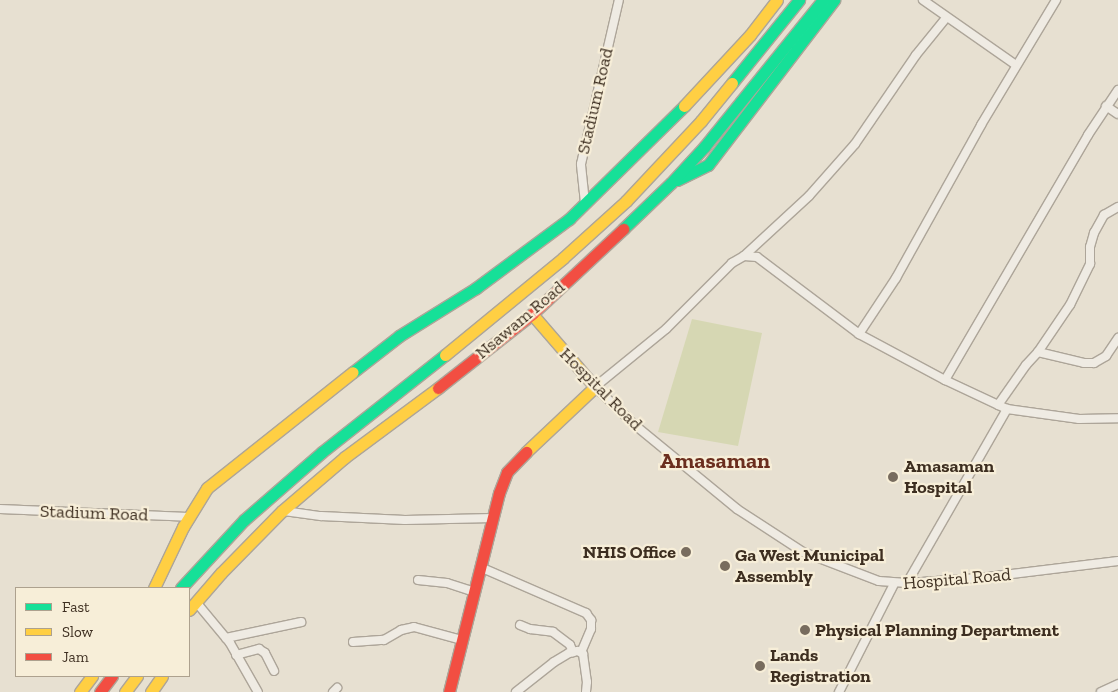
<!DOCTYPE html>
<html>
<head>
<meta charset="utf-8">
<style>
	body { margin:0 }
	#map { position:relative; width:1118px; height:692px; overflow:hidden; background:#e7e0d1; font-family:"Zilla Slab",serif }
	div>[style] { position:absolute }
	.green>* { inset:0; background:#d6d7b3 }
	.roads { filter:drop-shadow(1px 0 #ada599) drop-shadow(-1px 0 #ada599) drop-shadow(0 1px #ada599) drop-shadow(0 -1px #ada599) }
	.street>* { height:8px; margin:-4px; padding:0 4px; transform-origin:4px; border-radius:4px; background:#efebe3 }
	.fast>* { height:11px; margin:-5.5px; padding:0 5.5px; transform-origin:5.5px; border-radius:5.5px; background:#16e098 }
	.slow>* { height:11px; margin:-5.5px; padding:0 5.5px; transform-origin:5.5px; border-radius:5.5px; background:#ffcf43 }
	.jam>* { height:11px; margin:-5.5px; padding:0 5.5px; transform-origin:5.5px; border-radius:5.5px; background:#f24e42 }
	.dots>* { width:14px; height:14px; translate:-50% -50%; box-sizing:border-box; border:2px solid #f7eed8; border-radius:50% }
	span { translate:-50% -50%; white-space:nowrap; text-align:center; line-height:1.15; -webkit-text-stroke:4.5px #f7eed8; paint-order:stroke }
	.street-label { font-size:18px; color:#3d2e20 }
	.poi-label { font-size:18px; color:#3d2e20; font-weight:700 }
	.left { translate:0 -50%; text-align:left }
	.right { translate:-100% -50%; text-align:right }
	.district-label { font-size:22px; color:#6b2e1e; font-weight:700 }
	.legend { position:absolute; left:15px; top:587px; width:175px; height:90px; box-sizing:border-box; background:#f7eed8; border:1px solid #ada18e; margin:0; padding:6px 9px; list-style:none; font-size:15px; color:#3d2e20 }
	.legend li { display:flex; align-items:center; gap:10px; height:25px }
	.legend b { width:25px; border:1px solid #ada18e }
</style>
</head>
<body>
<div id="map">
	<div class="green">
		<i style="clip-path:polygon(692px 319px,762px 333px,738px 446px,658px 432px)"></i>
	</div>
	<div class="roads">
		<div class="street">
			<i style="left:923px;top:0;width:113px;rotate:35deg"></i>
			<i style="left:946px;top:18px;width:48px;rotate:129deg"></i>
			<i style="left:916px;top:55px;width:108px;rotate:124.4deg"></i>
			<i style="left:855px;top:144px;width:69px;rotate:131.5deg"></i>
			<i style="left:809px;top:196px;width:88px;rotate:137.3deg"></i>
			<i style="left:744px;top:256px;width:14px;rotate:150deg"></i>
			<i style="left:732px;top:263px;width:93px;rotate:135deg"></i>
			<i style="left:666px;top:329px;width:92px;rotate:140.8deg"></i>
			<i style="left:595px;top:387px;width:57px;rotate:43.6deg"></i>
			<i style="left:636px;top:426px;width:131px;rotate:39.4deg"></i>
			<i style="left:737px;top:509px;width:79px;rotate:33.1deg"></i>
			<i style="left:803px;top:552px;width:81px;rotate:20.9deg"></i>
			<i style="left:879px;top:581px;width:28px;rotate:4deg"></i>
			<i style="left:907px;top:583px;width:72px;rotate:-4deg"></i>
			<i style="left:979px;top:578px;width:140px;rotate:-7deg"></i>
			<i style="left:1106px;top:106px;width:14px;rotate:34deg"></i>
			<i style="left:585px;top:203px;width:39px;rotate:-96deg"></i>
			<i style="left:581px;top:164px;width:168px;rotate:-77deg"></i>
			<i style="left:744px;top:256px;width:13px;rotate:4deg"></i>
			<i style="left:757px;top:257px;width:128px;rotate:37deg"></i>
			<i style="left:859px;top:334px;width:98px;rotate:28.1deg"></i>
			<i style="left:945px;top:380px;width:68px;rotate:25.1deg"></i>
			<i style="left:1007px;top:409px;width:73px;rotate:7.9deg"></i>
			<i style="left:1079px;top:419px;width:39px;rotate:-1deg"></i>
			<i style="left:859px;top:334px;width:67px;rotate:-56.5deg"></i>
			<i style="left:896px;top:278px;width:175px;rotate:-60.9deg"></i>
			<i style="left:981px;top:125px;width:146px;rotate:-59deg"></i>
			<i style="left:1038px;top:352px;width:57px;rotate:-55.8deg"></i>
			<i style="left:1070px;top:305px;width:46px;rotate:-64deg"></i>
			<i style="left:1090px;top:264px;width:17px;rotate:-90deg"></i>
			<i style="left:1090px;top:247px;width:15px;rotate:-74deg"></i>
			<i style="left:1094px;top:233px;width:21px;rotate:-61deg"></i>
			<i style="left:1104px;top:215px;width:16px;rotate:-30deg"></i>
			<i style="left:945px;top:380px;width:284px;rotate:-59.7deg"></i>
			<i style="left:1088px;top:135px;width:54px;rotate:-56.3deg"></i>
			<i style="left:998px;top:405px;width:49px;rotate:-55deg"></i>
			<i style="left:1026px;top:365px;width:18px;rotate:-47deg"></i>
			<i style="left:1038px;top:352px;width:47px;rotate:13.4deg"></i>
			<i style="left:1084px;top:363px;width:10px"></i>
			<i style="left:1094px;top:363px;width:14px;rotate:-30deg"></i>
			<i style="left:1106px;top:356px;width:22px;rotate:-56deg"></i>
			<i style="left:0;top:509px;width:188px;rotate:2.4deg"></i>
			<i style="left:284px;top:511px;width:37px;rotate:8deg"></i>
			<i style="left:321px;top:516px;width:84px;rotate:2.7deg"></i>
			<i style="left:405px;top:520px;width:88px;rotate:-1.3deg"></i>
			<i style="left:480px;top:567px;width:116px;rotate:23.5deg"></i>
			<i style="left:586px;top:613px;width:9px;rotate:54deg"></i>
			<i style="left:591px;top:620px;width:9px;rotate:90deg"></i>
			<i style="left:591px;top:629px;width:25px;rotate:113deg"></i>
			<i style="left:418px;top:580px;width:29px;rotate:6deg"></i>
			<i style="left:447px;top:583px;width:28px;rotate:18deg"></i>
			<i style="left:907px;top:583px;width:201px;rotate:-60.1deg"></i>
			<i style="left:196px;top:602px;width:53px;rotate:50.3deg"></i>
			<i style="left:230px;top:643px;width:56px;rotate:60.3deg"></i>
			<i style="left:520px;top:625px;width:11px;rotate:22deg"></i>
			<i style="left:530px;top:629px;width:23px;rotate:7deg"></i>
			<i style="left:553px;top:632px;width:21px;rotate:37deg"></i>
			<i style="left:570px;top:645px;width:8px;rotate:67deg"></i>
			<i style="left:226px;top:638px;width:77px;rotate:-12deg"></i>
			<i style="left:353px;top:642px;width:31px;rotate:-4deg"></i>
			<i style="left:384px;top:640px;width:20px;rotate:-30deg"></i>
			<i style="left:401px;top:630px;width:13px;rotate:-13deg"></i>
			<i style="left:414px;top:627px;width:50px;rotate:15.2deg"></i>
			<i style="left:236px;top:655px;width:24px;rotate:-15deg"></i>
			<i style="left:259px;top:649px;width:7px;rotate:34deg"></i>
			<i style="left:265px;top:653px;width:20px;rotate:63deg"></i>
			<i style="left:333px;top:692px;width:6px;rotate:-45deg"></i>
			<i style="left:516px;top:692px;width:48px;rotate:-38.3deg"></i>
			<i style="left:554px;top:662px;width:17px;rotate:-31deg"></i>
			<i style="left:569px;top:653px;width:9px;rotate:-13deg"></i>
			<i style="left:578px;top:651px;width:6px;rotate:31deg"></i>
			<i style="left:583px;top:654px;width:28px;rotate:82deg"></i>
			<i style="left:587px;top:682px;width:10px;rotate:96deg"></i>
			<i style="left:839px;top:692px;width:121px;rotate:-63deg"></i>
			<i style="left:1101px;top:692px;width:19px;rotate:-25deg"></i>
		</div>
		<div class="fast">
			<i style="left:732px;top:83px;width:107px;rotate:-51.1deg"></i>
			<i style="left:677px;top:180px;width:34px;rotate:-26deg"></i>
			<i style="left:708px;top:165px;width:208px;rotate:-52.6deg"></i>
			<i style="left:623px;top:229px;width:66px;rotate:-43.8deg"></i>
			<i style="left:671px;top:183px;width:50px;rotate:-47.4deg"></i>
			<i style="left:705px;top:146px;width:188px;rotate:-51.1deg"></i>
			<i style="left:353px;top:372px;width:58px;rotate:-38deg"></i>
			<i style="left:399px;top:336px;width:91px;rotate:-31.9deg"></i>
			<i style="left:476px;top:288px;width:116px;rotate:-36.6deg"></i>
			<i style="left:569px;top:219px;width:161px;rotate:-44.5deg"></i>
			<i style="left:181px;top:588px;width:93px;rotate:-47.2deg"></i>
			<i style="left:244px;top:520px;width:103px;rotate:-41.1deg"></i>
			<i style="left:322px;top:452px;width:157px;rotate:-38.3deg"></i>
		</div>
		<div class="slow">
			<i style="left:684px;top:106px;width:97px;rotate:-47.1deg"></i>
			<i style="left:750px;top:35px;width:44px;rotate:-52.4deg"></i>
			<i style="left:445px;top:355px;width:153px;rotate:-39.4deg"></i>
			<i style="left:563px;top:258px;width:85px;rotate:-42.1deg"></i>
			<i style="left:626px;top:201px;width:110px;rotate:-46.8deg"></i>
			<i style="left:701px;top:121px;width:49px;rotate:-50.8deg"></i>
			<i style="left:526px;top:452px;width:95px;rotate:-43.3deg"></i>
			<i style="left:595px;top:387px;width:96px;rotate:-130.8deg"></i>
			<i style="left:154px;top:588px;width:68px;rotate:-64.6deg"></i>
			<i style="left:183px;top:527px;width:46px;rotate:-58.4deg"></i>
			<i style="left:207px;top:488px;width:186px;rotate:-38.5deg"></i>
			<i style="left:189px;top:610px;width:49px;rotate:-49.1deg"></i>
			<i style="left:221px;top:573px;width:87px;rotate:-45.5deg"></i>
			<i style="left:282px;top:511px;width:83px;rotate:-40.6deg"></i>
			<i style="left:345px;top:457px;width:116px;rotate:-36.6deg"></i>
			<i style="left:80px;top:692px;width:20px;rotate:-53deg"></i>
			<i style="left:125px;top:692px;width:20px;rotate:-53deg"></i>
			<i style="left:151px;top:692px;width:19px;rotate:-55deg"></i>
		</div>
		<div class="jam">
			<i style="left:438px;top:388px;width:120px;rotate:-38.2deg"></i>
			<i style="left:532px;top:314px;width:125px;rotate:-43deg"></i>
			<i style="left:100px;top:692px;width:20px;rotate:-53deg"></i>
			<i style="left:449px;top:692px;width:205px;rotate:-75.9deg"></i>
			<i style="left:499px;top:493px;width:22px;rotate:-69deg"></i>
			<i style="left:507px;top:472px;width:28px;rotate:-46deg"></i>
		</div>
	</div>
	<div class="dots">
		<i style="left:893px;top:477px;background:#786c5e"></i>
		<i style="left:686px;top:552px;background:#786c5e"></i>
		<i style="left:725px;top:566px;background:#786c5e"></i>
		<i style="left:805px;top:630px;background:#786c5e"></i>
		<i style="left:760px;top:666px;background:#786c5e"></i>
	</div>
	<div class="street-label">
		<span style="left:595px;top:101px;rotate:-77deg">Stadium Road</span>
		<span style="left:520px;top:320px;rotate:-40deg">Nsawam Road</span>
		<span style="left:601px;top:389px;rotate:45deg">Hospital Road</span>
		<span style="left:94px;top:513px;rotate:2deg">Stadium Road</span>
		<span style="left:957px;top:579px;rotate:-5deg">Hospital Road</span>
	</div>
	<div class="poi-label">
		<span class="left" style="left:904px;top:477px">Amasaman<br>Hospital</span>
		<span class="right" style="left:676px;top:552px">NHIS Office</span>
		<span class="left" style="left:735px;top:566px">Ga West Municipal<br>Assembly</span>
		<span class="left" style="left:815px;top:630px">Physical Planning Department</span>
		<span class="left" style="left:770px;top:666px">Lands<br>Registration</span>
	</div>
	<div class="district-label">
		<span style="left:715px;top:461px">Amasaman</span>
	</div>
	<ul class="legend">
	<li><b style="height:6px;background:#16e098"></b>Fast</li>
	<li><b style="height:6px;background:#ffcf43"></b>Slow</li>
	<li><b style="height:6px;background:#f24e42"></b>Jam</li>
	</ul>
</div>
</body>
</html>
